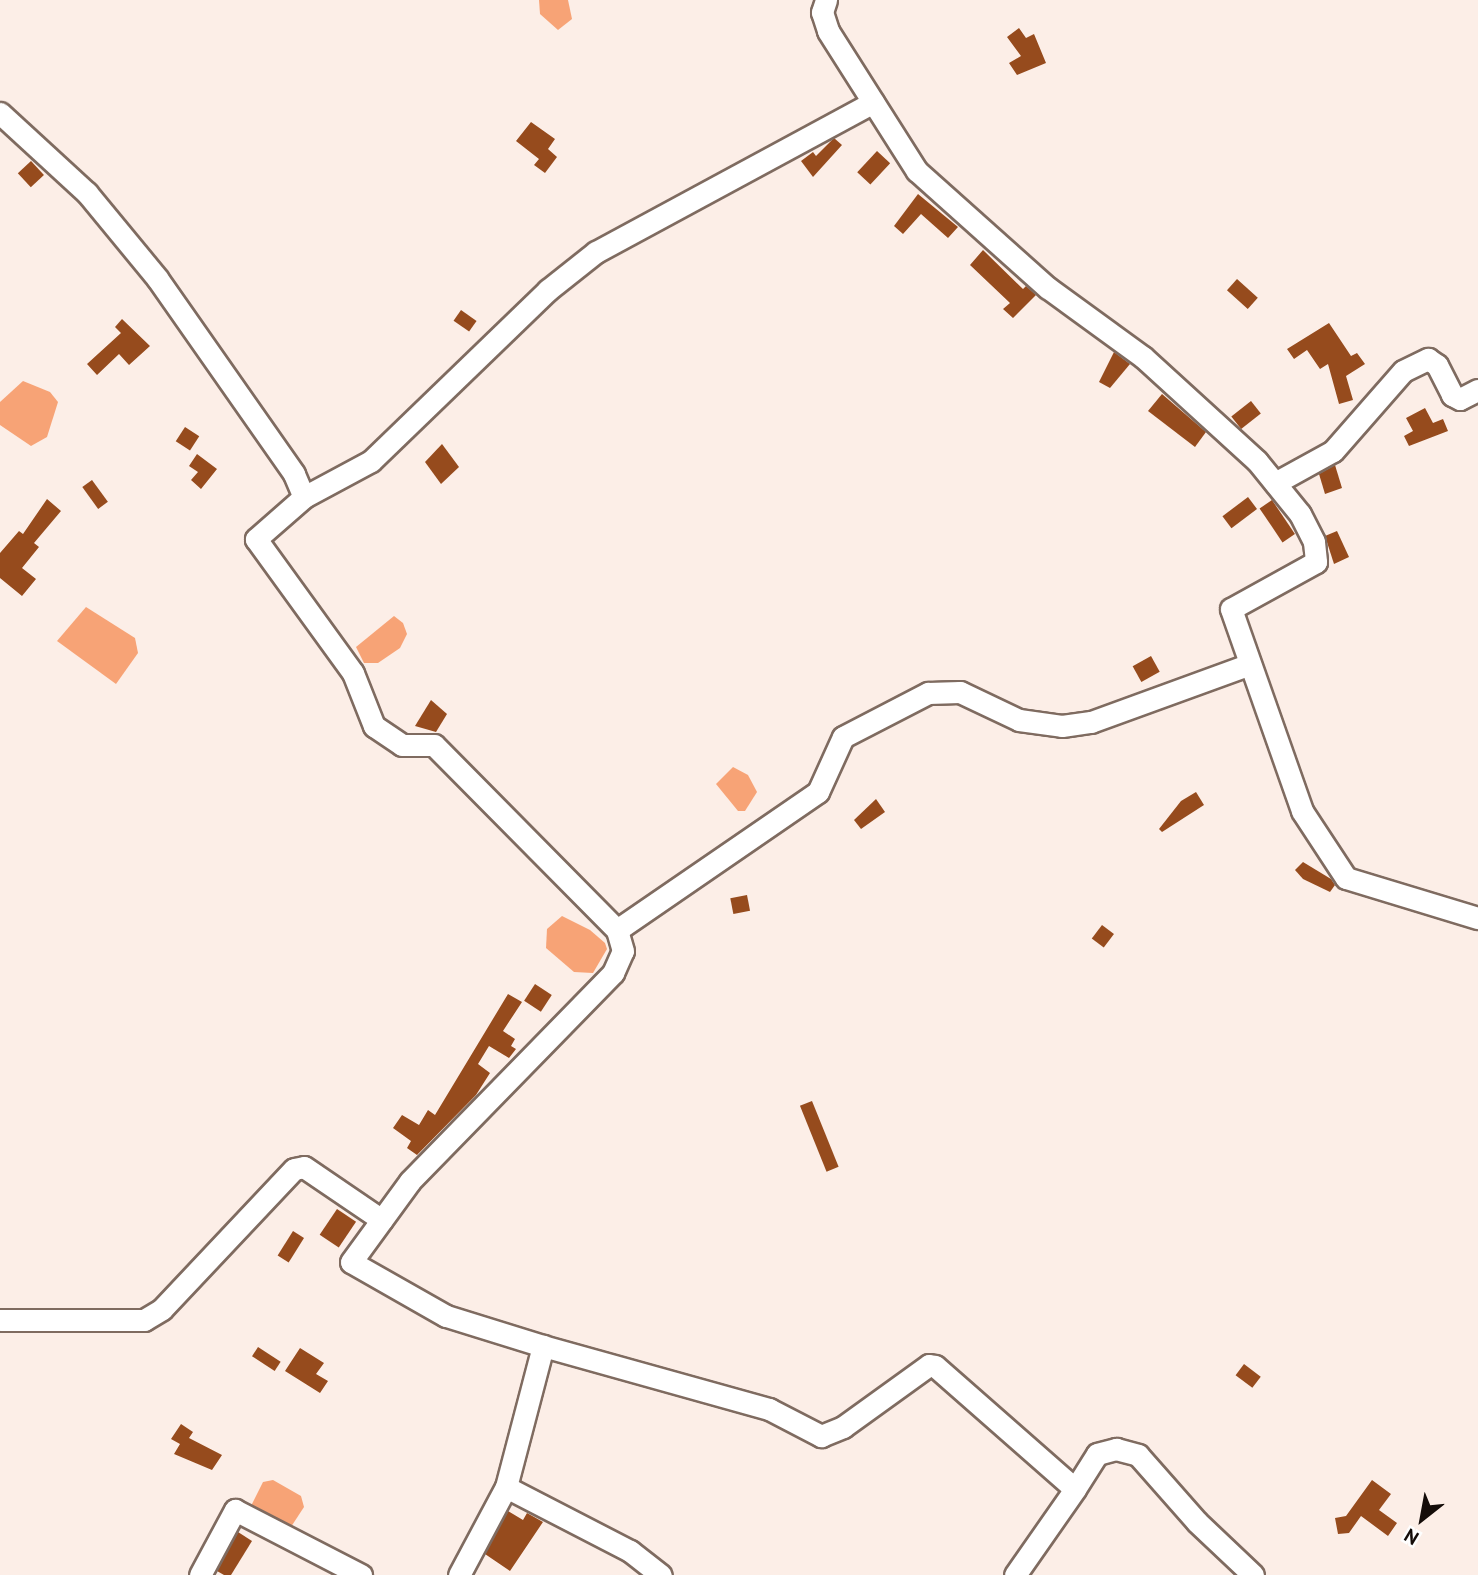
<!DOCTYPE html>
<html>
<head>
<meta charset="utf-8">
<style>
	body { margin:0 }
	#map { position:relative; width:1478px; height:1575px; overflow:hidden; background:#fceee7; font-family:"PT Sans",sans-serif }
	div>[style] { position:absolute }
	.water>* { inset:0; background:#f7a376 }
	.building>* { inset:0; background:#964b1d; transform-origin:0 0 }
	.roads { filter:drop-shadow(2px 0 #7f6b60) drop-shadow(-2px 0 #7f6b60) drop-shadow(0 2px #7f6b60) drop-shadow(0 -2px #7f6b60) }
	.minor>* { height:21px; margin:-10.5px; padding:0 10.5px; transform-origin:10.5px; border-radius:10.5px; background:#fff }
	span { translate:-50% -50%; white-space:nowrap; text-align:center; line-height:1.15; -webkit-text-stroke:5px #fefefe; paint-order:stroke }
	.north { position:absolute; left:1387px; top:1484px; width:70px; height:70px; -webkit-text-stroke:5px #fefefe; paint-order:stroke; rotate:211deg; font-size:19px; font-weight:700; line-height:28px; text-align:center; color:#140c09 }
	.north::after { content:''; display:block; margin:auto; width:24px; height:32px; background:#140c09; clip-path:polygon(50% 0,100% 100%,50% 72%,0 100%) }
</style>
</head>
<body>
<div id="map">
	<div class="water">
		<i style="clip-path:polygon(539px 0,568px 0,572px 19px,558px 30px,540px 14px)"></i>
		<i style="clip-path:polygon(23px 381px,50px 392px,58px 402px,47px 437px,31px 446px,0 425px,0 402px)"></i>
		<i style="clip-path:polygon(86px 607px,135px 638px,138px 653px,116px 684px,57px 641px)"></i>
		<i style="clip-path:polygon(394px 616px,403px 623px,407px 634px,400px 648px,378px 663px,364px 663px,356px 647px)"></i>
		<i style="clip-path:polygon(733px 767px,748px 775px,757px 792px,745px 811px,738px 811px,716px 784px)"></i>
		<i style="clip-path:polygon(562px 916px,590px 930px,605px 943px,607px 949px,593px 973px,574px 972px,546px 948px,547px 929px)"></i>
		<i style="clip-path:polygon(273px 1480px,301px 1496px,304px 1507px,289px 1530px,251px 1506px,263px 1482px)"></i>
	</div>
	<div class="building">
		<i style="clip-path:polygon(1019px 28px,1026px 38px,1034px 34px,1046px 63px,1017px 75px,1009px 63px,1021px 56px,1007px 37px)"></i>
		<i style="clip-path:polygon(531px 122px,555px 139px,548px 149px,557px 157px,545px 173px,534px 165px,539px 159px,516px 141px)"></i>
		<i style="clip-path:polygon(834px 138px,842px 145px,813px 177px,801px 161px,813px 152px,816px 156px)"></i>
		<i style="left:877px;top:151px;width:18px;height:29px;rotate:43deg"></i>
		<i style="left:31px;top:161px;width:19px;height:18px;rotate:47deg"></i>
		<i style="clip-path:polygon(918px 194px,958px 227px,948px 238px,921px 214px,903px 234px,894px 226px)"></i>
		<i style="clip-path:polygon(983px 250px,1023px 289px,1026px 286px,1036px 295px,1013px 318px,1003px 309px,1010px 303px,970px 265px)"></i>
		<i style="left:1237px;top:279px;width:28px;height:15px;rotate:42deg"></i>
		<i style="left:461px;top:310px;width:19px;height:13px;rotate:35deg"></i>
		<i style="clip-path:polygon(122px 319px,150px 346px,129px 365px,119px 354px,97px 375px,87px 364px,121px 333px,115px 327px)"></i>
		<i style="clip-path:polygon(1329px 323px,1351px 356px,1357px 353px,1365px 364px,1346px 376px,1353px 400px,1339px 404px,1328px 364px,1320px 369px,1307px 350px,1294px 359px,1287px 349px)"></i>
		<i style="clip-path:polygon(1114px 352px,1130px 364px,1110px 388px,1099px 382px)"></i>
		<i style="clip-path:polygon(1162px 394px,1206px 432px,1195px 447px,1148px 411px)"></i>
		<i style="left:1251px;top:401px;width:16px;height:25px;rotate:52deg"></i>
		<i style="clip-path:polygon(1425px 408px,1433px 423px,1443px 419px,1448px 431px,1409px 446px,1404px 436px,1413px 431px,1406px 418px)"></i>
		<i style="left:185px;top:427px;width:17px;height:17px;rotate:33deg"></i>
		<i style="clip-path:polygon(442px 444px,459px 467px,441px 484px,425px 462px)"></i>
		<i style="clip-path:polygon(197px 454px,217px 469px,201px 489px,191px 480px,198px 472px,189px 466px)"></i>
		<i style="clip-path:polygon(1335px 465px,1342px 488px,1325px 494px,1319px 474px)"></i>
		<i style="left:92px;top:480px;width:27px;height:12px;rotate:54deg"></i>
		<i style="left:1248px;top:497px;width:15px;height:32px;rotate:53deg"></i>
		<i style="clip-path:polygon(47px 499px,61px 511px,34px 543px,39px 547px,22px 568px,36px 579px,22px 596px,0 578px,0 553px,19px 531px,23px 534px)"></i>
		<i style="left:1272px;top:500px;width:41px;height:15px;rotate:56deg"></i>
		<i style="clip-path:polygon(1337px 531px,1349px 557px,1334px 564px,1325px 536px)"></i>
		<i style="left:1151px;top:656px;width:18px;height:21px;rotate:61deg"></i>
		<i style="clip-path:polygon(431px 700px,447px 714px,436px 732px,415px 726px)"></i>
		<i style="clip-path:polygon(1196px 792px,1204px 805px,1162px 832px,1159px 829px,1181px 801px)"></i>
		<i style="clip-path:polygon(876px 799px,885px 812px,861px 829px,854px 820px)"></i>
		<i style="clip-path:polygon(1303px 862px,1331px 879px,1335px 885px,1330px 892px,1303px 879px,1295px 870px)"></i>
		<i style="left:747px;top:895px;width:16px;height:17px;rotate:79deg"></i>
		<i style="left:1102px;top:925px;width:15px;height:17px;rotate:37deg"></i>
		<i style="left:535px;top:984px;width:20px;height:20px;rotate:33deg"></i>
		<i style="clip-path:polygon(508px 994px,522px 1002px,503px 1031px,515px 1039px,511px 1046px,516px 1049px,509px 1058px,489px 1046px,478px 1064px,490px 1073px,476px 1095px,417px 1155px,407px 1148px,411px 1141px,393px 1128px,402px 1115px,419px 1125px,428px 1110px,435px 1115px)"></i>
		<i style="left:812px;top:1101px;width:71px;height:13px;rotate:68deg"></i>
		<i style="left:337px;top:1209px;width:23px;height:31px;rotate:34deg"></i>
		<i style="left:293px;top:1231px;width:13px;height:29px;rotate:32deg"></i>
		<i style="left:258px;top:1347px;width:27px;height:11px;rotate:33deg"></i>
		<i style="clip-path:polygon(300px 1348px,324px 1363px,316px 1374px,328px 1381px,320px 1393px,285px 1371px)"></i>
		<i style="left:1244px;top:1364px;width:21px;height:14px;rotate:37deg"></i>
		<i style="clip-path:polygon(181px 1424px,193px 1432px,189px 1438px,222px 1455px,212px 1470px,174px 1454px,180px 1444px,171px 1439px)"></i>
		<i style="clip-path:polygon(1372px 1480px,1391px 1494px,1379px 1510px,1397px 1523px,1388px 1536px,1361px 1516px,1349px 1533px,1338px 1534px,1335px 1518px,1346px 1516px)"></i>
		<i style="clip-path:polygon(508px 1511px,523px 1520px,527px 1513px,543px 1522px,510px 1571px,485px 1554px)"></i>
		<i style="clip-path:polygon(238px 1532px,252px 1541px,231px 1575px,224px 1575px,217px 1571px)"></i>
	</div>
	<div class="roads">
		<div class="minor">
			<i style="left:826px;top:0;width:13px;rotate:108deg"></i>
			<i style="left:822px;top:12px;width:20px;rotate:72deg"></i>
			<i style="left:828px;top:31px;width:166px;rotate:57.6deg"></i>
			<i style="left:917px;top:171px;width:176px;rotate:41.8deg"></i>
			<i style="left:1048px;top:288px;width:117px;rotate:36deg"></i>
			<i style="left:1143px;top:357px;width:154px;rotate:42.4deg"></i>
			<i style="left:1257px;top:461px;width:68px;rotate:50.9deg"></i>
			<i style="left:1300px;top:514px;width:31px;rotate:63deg"></i>
			<i style="left:1314px;top:542px;width:20px;rotate:84deg"></i>
			<i style="left:1316px;top:562px;width:97px;rotate:151.1deg"></i>
			<i style="left:1231px;top:609px;width:214px;rotate:70.6deg"></i>
			<i style="left:1302px;top:811px;width:80px;rotate:56.7deg"></i>
			<i style="left:1346px;top:878px;width:138px;rotate:16.9deg"></i>
			<i style="left:0;top:113px;width:118px;rotate:42.6deg"></i>
			<i style="left:87px;top:193px;width:110px;rotate:50.5deg"></i>
			<i style="left:157px;top:278px;width:239px;rotate:55deg"></i>
			<i style="left:294px;top:474px;width:25px;rotate:67deg"></i>
			<i style="left:304px;top:497px;width:64px;rotate:138.8deg"></i>
			<i style="left:256px;top:539px;width:165px;rotate:54.1deg"></i>
			<i style="left:353px;top:673px;width:57px;rotate:68.4deg"></i>
			<i style="left:374px;top:726px;width:34px;rotate:34deg"></i>
			<i style="left:402px;top:745px;width:32px"></i>
			<i style="left:434px;top:745px;width:260px;rotate:45.3deg"></i>
			<i style="left:617px;top:930px;width:244px;rotate:-34.5deg"></i>
			<i style="left:818px;top:792px;width:60px;rotate:-65.6deg"></i>
			<i style="left:843px;top:737px;width:96px;rotate:-27.4deg"></i>
			<i style="left:928px;top:693px;width:32px;rotate:-2deg"></i>
			<i style="left:960px;top:692px;width:65px;rotate:25.4deg"></i>
			<i style="left:1019px;top:720px;width:43px;rotate:7.9deg"></i>
			<i style="left:1062px;top:726px;width:29px;rotate:-8deg"></i>
			<i style="left:1091px;top:722px;width:167px;rotate:-20deg"></i>
			<i style="left:1275px;top:483px;width:66px;rotate:-28.9deg"></i>
			<i style="left:1333px;top:451px;width:106px;rotate:-48.8deg"></i>
			<i style="left:1403px;top:371px;width:28px;rotate:-26deg"></i>
			<i style="left:1428px;top:359px;width:11px;rotate:34deg"></i>
			<i style="left:1437px;top:365px;width:34px;rotate:63deg"></i>
			<i style="left:1452px;top:395px;width:9px;rotate:27deg"></i>
			<i style="left:1460px;top:399px;width:20px;rotate:-27deg"></i>
			<i style="left:304px;top:497px;width:76px;rotate:-28.2deg"></i>
			<i style="left:371px;top:461px;width:246px;rotate:-44deg"></i>
			<i style="left:548px;top:290px;width:61px;rotate:-38.4deg"></i>
			<i style="left:596px;top:252px;width:315px;rotate:-28.4deg"></i>
			<i style="left:0;top:1320px;width:144px"></i>
			<i style="left:144px;top:1320px;width:21px;rotate:-31deg"></i>
			<i style="left:162px;top:1309px;width:192px;rotate:-46.7deg"></i>
			<i style="left:294px;top:1169px;width:10px;rotate:-11deg"></i>
			<i style="left:304px;top:1167px;width:94px;rotate:34.2deg"></i>
			<i style="left:543px;top:1346px;width:102px;rotate:-162.8deg"></i>
			<i style="left:446px;top:1316px;width:109px;rotate:-150.4deg"></i>
			<i style="left:351px;top:1262px;width:100px;rotate:-53.9deg"></i>
			<i style="left:410px;top:1181px;width:291px;rotate:-45.7deg"></i>
			<i style="left:613px;top:973px;width:24px;rotate:-66deg"></i>
			<i style="left:623px;top:951px;width:22px;rotate:-106deg"></i>
			<i style="left:506px;top:1487px;width:140px;rotate:27.3deg"></i>
			<i style="left:630px;top:1551px;width:39px;rotate:38deg"></i>
			<i style="left:200px;top:1575px;width:74px;rotate:-61.7deg"></i>
			<i style="left:235px;top:1510px;width:142px;rotate:27.3deg"></i>
			<i style="left:459px;top:1575px;width:100px;rotate:-61.9deg"></i>
			<i style="left:506px;top:1487px;width:146px;rotate:-75.3deg"></i>
			<i style="left:543px;top:1346px;width:235px;rotate:15.6deg"></i>
			<i style="left:769px;top:1409px;width:59px;rotate:27.4deg"></i>
			<i style="left:821px;top:1436px;width:24px;rotate:-22deg"></i>
			<i style="left:843px;top:1427px;width:106px;rotate:-35.8deg"></i>
			<i style="left:929px;top:1365px;width:6px;rotate:9deg"></i>
			<i style="left:935px;top:1366px;width:186px;rotate:41.3deg"></i>
			<i style="left:1075px;top:1489px;width:41px;rotate:-57.8deg"></i>
			<i style="left:1097px;top:1454px;width:20px;rotate:-15deg"></i>
			<i style="left:1116px;top:1449px;width:23px;rotate:15deg"></i>
			<i style="left:1138px;top:1455px;width:89px;rotate:48.6deg"></i>
			<i style="left:1197px;top:1522px;width:77px;rotate:43.4deg"></i>
			<i style="left:1015px;top:1575px;width:105px;rotate:-55.1deg"></i>
		</div>
	</div>
	<div class="north">N</div>
</div>
</body>
</html>
